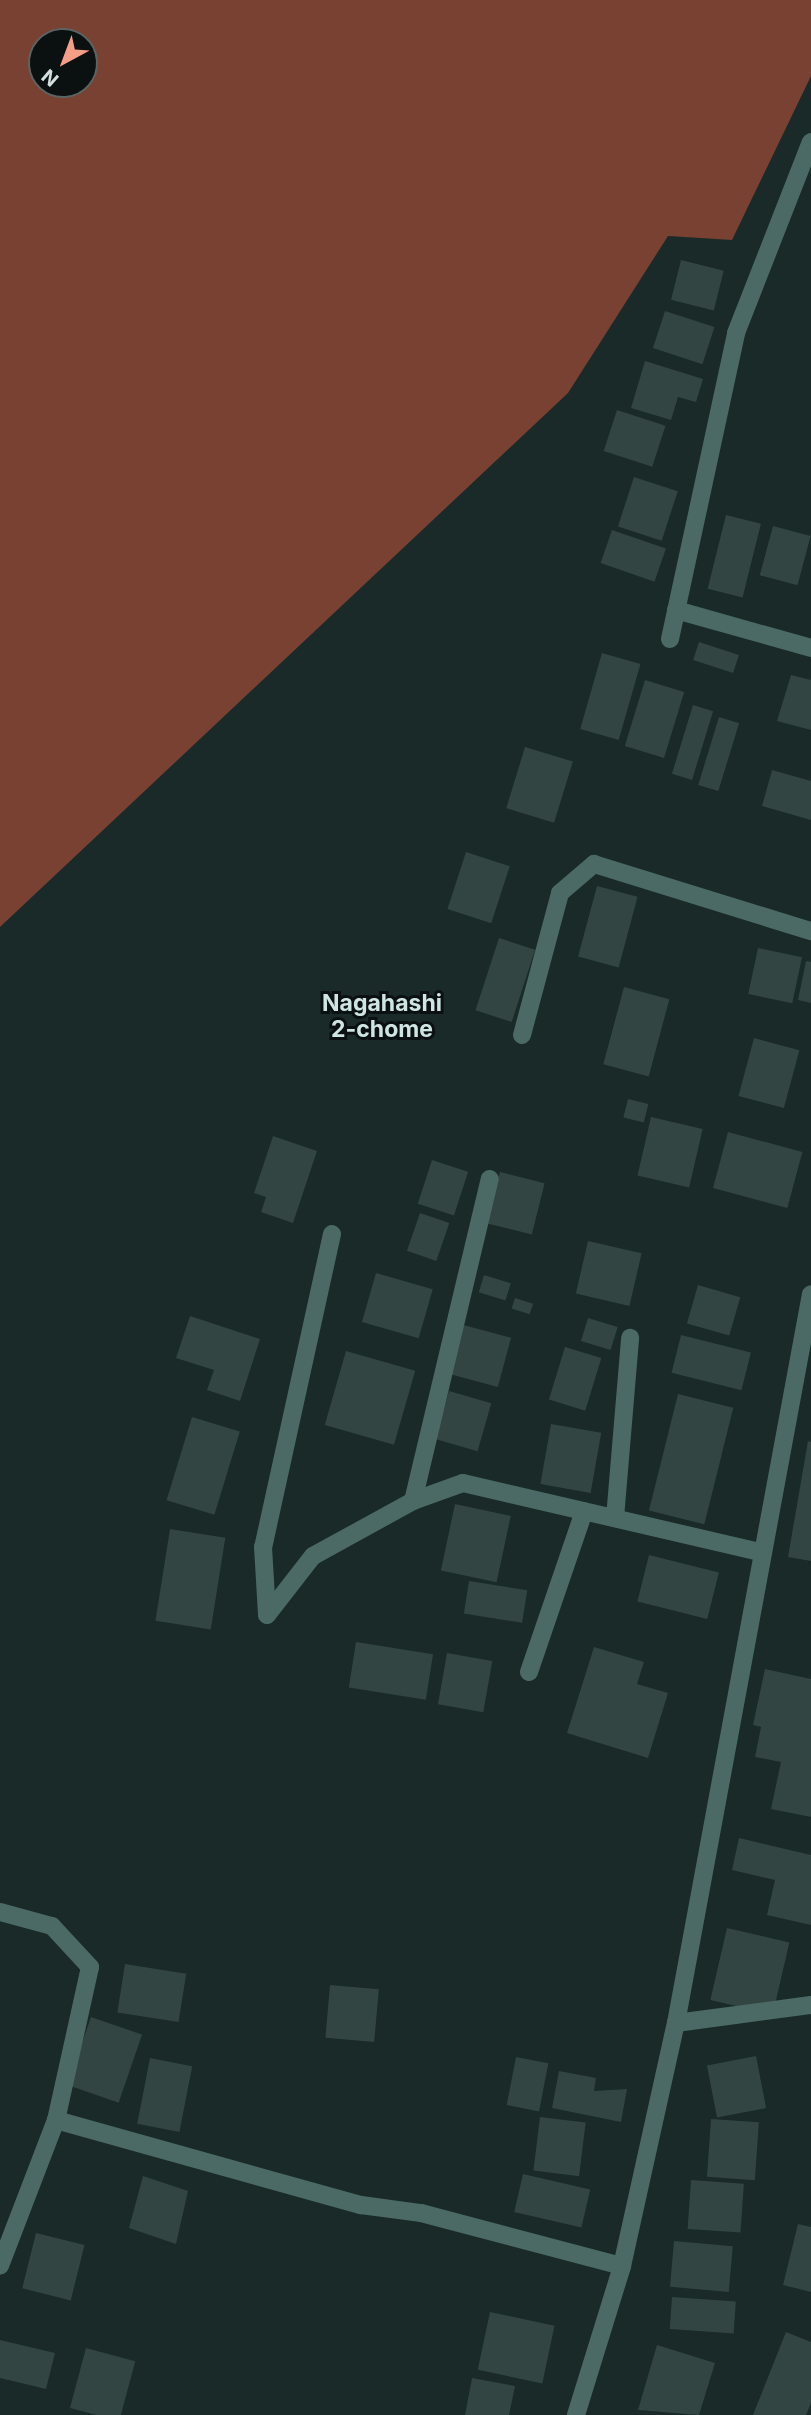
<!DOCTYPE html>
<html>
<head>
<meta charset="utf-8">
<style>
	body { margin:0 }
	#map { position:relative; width:811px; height:2415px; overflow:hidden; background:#192a28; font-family:Inter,sans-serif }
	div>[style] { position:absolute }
	.forest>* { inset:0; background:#784132 }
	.building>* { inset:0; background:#324542; transform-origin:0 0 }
	.minor>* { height:18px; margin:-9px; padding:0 9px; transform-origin:9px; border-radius:9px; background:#4b6a65 }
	span { translate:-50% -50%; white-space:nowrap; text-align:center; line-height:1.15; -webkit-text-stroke:6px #0a1110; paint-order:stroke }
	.neighbourhood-label { font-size:23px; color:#cfe5e2; font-weight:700 }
	.north { position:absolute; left:28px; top:28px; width:70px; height:70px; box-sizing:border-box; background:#0a1110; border:2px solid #5b6462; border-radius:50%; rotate:221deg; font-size:19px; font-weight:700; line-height:28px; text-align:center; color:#d5e0de }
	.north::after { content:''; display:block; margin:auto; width:24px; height:32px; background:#f49e87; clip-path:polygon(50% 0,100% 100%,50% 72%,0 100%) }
</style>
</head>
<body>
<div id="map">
	<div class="forest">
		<i style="clip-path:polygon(evenodd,0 0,811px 0,811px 76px,732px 240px,668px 236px,568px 393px,0 927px,0 0,42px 42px,84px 42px,84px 84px,42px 84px,42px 42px)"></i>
	</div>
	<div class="building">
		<i style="left:681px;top:260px;width:44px;height:41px;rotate:14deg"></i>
		<i style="left:665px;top:311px;width:52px;height:39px;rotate:18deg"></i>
		<i style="clip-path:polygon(645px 361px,703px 379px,696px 402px,678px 397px,671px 420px,631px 408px)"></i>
		<i style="left:617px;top:410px;width:51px;height:43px;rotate:18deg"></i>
		<i style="left:634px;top:477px;width:46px;height:52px;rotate:18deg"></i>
		<i style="left:726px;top:515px;width:36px;height:76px;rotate:14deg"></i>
		<i style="left:773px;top:526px;width:39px;height:51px;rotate:15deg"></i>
		<i style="left:612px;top:530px;width:57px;height:35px;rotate:19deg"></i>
		<i style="left:699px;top:642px;width:42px;height:19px;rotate:18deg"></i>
		<i style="left:602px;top:653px;width:40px;height:79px;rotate:16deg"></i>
		<i style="clip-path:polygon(791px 675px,811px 680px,811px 730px,777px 721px)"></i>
		<i style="left:645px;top:680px;width:41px;height:69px;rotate:17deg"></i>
		<i style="left:693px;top:705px;width:21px;height:72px;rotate:17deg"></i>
		<i style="left:719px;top:717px;width:21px;height:71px;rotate:17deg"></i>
		<i style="left:525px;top:747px;width:50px;height:64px;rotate:17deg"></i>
		<i style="clip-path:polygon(772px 770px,811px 781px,811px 820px,762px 806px)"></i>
		<i style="left:466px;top:852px;width:46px;height:60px;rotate:18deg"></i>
		<i style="left:597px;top:886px;width:42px;height:73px;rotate:15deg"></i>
		<i style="left:499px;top:938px;width:38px;height:76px;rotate:18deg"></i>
		<i style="left:758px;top:948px;width:45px;height:47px;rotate:12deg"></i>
		<i style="clip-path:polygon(806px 961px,811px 962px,811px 1003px,798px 1000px)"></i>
		<i style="left:624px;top:987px;width:47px;height:80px;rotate:15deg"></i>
		<i style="left:754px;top:1038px;width:47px;height:60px;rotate:15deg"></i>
		<i style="left:628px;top:1099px;width:21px;height:19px;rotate:14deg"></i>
		<i style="left:651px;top:1117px;width:53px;height:60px;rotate:13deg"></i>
		<i style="left:728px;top:1132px;width:77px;height:58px;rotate:15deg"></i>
		<i style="clip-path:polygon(273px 1136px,317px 1151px,293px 1223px,261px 1212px,266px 1197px,254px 1193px)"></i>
		<i style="left:432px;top:1160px;width:38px;height:46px;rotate:18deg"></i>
		<i style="left:500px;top:1172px;width:46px;height:53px;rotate:14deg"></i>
		<i style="left:420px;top:1213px;width:31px;height:40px;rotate:19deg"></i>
		<i style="left:588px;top:1241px;width:55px;height:54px;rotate:13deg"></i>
		<i style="left:376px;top:1273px;width:59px;height:51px;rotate:16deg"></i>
		<i style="left:484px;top:1275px;width:28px;height:18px;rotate:17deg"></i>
		<i style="left:698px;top:1285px;width:44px;height:40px;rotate:16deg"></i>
		<i style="left:515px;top:1298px;width:19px;height:11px;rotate:18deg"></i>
		<i style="clip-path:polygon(190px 1316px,260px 1339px,240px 1401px,207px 1390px,214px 1370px,176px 1358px)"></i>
		<i style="left:588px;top:1318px;width:31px;height:24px;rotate:17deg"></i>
		<i style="left:456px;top:1323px;width:57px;height:51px;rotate:15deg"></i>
		<i style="left:681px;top:1335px;width:72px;height:39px;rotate:14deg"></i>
		<i style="left:565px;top:1347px;width:38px;height:55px;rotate:17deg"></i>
		<i style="left:346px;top:1351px;width:72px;height:77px;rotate:16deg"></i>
		<i style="left:449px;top:1391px;width:44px;height:50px;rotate:16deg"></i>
		<i style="left:678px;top:1394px;width:57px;height:120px;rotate:14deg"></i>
		<i style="left:192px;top:1417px;width:50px;height:87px;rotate:17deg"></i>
		<i style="left:551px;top:1424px;width:51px;height:61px;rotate:10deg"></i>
		<i style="clip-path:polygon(808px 1441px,811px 1442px,811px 1561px,788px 1557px)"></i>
		<i style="left:455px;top:1504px;width:57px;height:68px;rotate:12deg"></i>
		<i style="left:170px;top:1529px;width:56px;height:93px;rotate:9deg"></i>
		<i style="left:649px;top:1555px;width:72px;height:48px;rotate:14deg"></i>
		<i style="left:469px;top:1581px;width:59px;height:33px;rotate:9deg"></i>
		<i style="left:356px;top:1642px;width:78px;height:46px;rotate:9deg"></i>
		<i style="clip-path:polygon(594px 1647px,644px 1662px,637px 1684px,668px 1693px,648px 1758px,567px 1733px)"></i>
		<i style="left:447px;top:1653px;width:46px;height:52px;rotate:10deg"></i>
		<i style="clip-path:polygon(765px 1669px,811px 1679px,811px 1817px,771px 1809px,781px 1762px,755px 1757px,761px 1727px,753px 1725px)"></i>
		<i style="clip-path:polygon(739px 1838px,811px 1855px,811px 1925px,767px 1915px,775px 1880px,732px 1870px)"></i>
		<i style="left:727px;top:1928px;width:64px;height:74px;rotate:13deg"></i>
		<i style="left:125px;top:1964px;width:62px;height:49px;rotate:9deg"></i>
		<i style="left:330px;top:1985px;width:49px;height:53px;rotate:5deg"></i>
		<i style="left:91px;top:2017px;width:54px;height:72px;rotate:19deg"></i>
		<i style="left:756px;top:2056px;width:53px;height:50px;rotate:79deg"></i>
		<i style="left:516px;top:2057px;width:33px;height:49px;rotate:11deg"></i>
		<i style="left:150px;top:2058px;width:43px;height:67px;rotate:11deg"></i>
		<i style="clip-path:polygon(559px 2071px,596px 2078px,594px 2091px,627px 2089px,621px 2122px,552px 2108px)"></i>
		<i style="left:540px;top:2117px;width:46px;height:54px;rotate:7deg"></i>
		<i style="left:711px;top:2119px;width:48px;height:58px;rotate:4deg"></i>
		<i style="left:523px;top:2174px;width:69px;height:39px;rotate:13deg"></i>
		<i style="clip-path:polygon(143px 2176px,188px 2191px,176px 2244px,129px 2228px)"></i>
		<i style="left:691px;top:2180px;width:53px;height:49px;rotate:4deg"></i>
		<i style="clip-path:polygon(798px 2224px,811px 2227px,811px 2292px,783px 2285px)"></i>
		<i style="left:36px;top:2233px;width:50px;height:57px;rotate:14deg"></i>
		<i style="left:674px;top:2241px;width:59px;height:46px;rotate:5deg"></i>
		<i style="left:672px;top:2297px;width:64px;height:32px;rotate:4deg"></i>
		<i style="left:490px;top:2312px;width:66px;height:59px;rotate:12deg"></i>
		<i style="clip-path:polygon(786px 2332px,811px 2342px,811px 2403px,806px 2415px,753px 2415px)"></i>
		<i style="clip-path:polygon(0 2340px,55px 2353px,46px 2389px,0 2378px)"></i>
		<i style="clip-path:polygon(657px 2345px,715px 2363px,699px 2415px,638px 2410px)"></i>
		<i style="left:86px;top:2348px;width:51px;height:62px;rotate:15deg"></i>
		<i style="clip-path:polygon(472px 2378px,515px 2386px,509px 2415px,465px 2415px)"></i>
	</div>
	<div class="minor">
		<i style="left:676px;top:610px;width:140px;rotate:15.7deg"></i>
		<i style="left:670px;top:639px;width:313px;rotate:-77.8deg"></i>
		<i style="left:736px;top:333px;width:205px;rotate:-68.6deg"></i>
		<i style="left:522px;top:1035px;width:147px;rotate:-75deg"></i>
		<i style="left:560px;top:893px;width:45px;rotate:-40.5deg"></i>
		<i style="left:594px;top:864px;width:227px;rotate:17.2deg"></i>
		<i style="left:332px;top:1234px;width:321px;rotate:102.4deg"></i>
		<i style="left:263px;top:1547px;width:68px;rotate:86.6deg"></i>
		<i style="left:267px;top:1615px;width:75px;rotate:-52.1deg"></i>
		<i style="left:313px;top:1556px;width:114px;rotate:-28.8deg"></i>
		<i style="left:413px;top:1501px;width:53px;rotate:-19.8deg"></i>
		<i style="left:463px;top:1483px;width:308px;rotate:13.1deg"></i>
		<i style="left:413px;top:1501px;width:331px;rotate:-76.6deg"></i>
		<i style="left:615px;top:1518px;width:181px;rotate:-85.2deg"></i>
		<i style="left:529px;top:1672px;width:170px;rotate:-71.1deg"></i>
		<i style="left:0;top:1912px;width:54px;rotate:15.1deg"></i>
		<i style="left:52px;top:1926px;width:56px;rotate:47.2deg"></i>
		<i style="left:90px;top:1967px;width:157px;rotate:102.5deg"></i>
		<i style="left:56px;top:2120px;width:156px;rotate:111deg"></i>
		<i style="left:676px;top:2023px;width:136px;rotate:-7.6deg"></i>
		<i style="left:56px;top:2120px;width:317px;rotate:15.6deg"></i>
		<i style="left:361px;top:2205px;width:61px;rotate:7.6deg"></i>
		<i style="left:421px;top:2213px;width:208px;rotate:14.8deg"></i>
		<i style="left:576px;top:2415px;width:156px;rotate:-72.8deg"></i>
		<i style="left:622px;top:2266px;width:249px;rotate:-77.5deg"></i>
		<i style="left:676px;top:2023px;width:741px;rotate:-79.51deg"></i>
	</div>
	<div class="neighbourhood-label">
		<span style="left:382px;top:1016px">Nagahashi<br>2-chome</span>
	</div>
	<div class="north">N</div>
</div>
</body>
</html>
